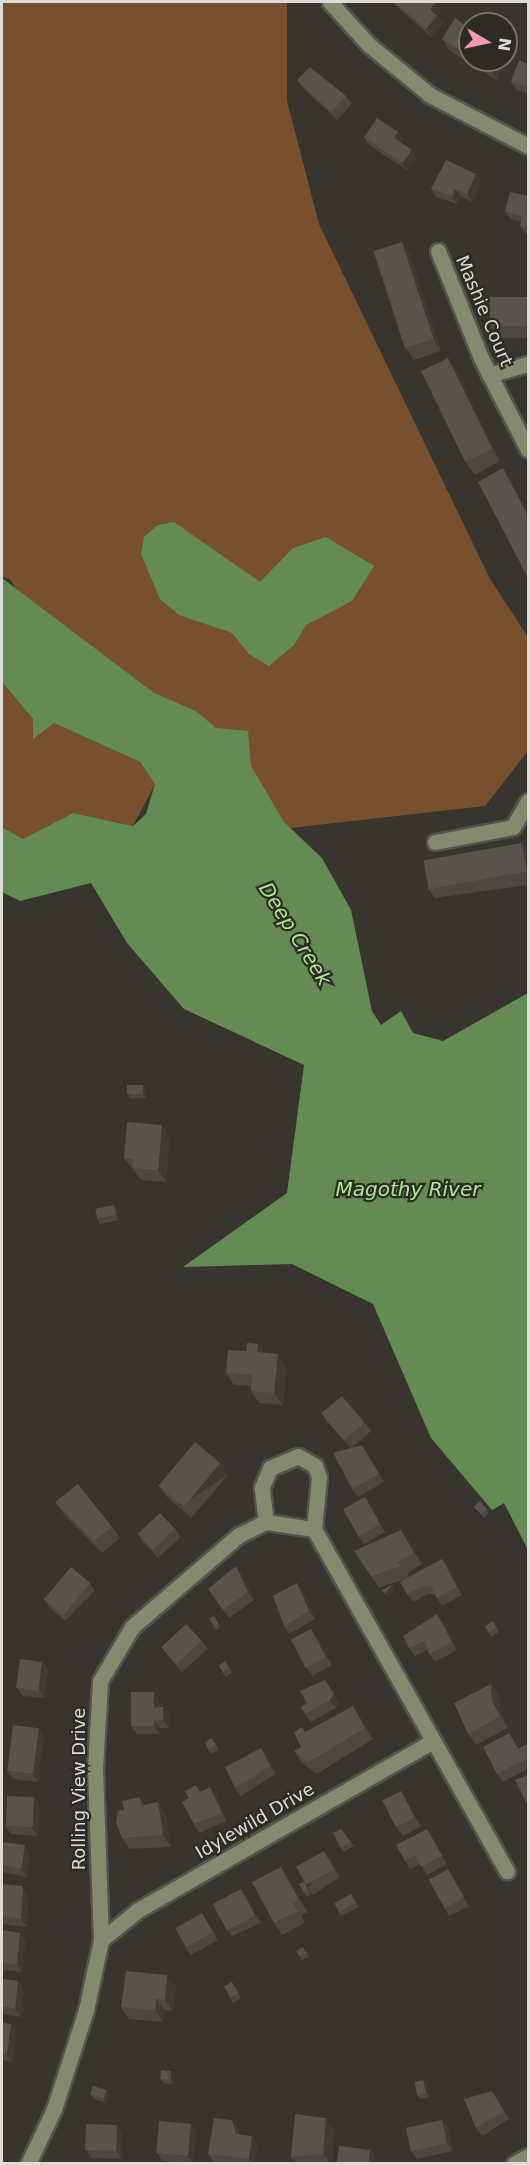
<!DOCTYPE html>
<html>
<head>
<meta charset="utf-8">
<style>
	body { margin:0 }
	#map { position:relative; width:530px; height:2165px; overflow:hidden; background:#37352d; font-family:"DejaVu Sans",sans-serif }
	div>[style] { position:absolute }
	.green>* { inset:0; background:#79502d }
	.water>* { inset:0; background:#648b53 }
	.roads { filter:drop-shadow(2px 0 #55534c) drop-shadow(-2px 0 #55534c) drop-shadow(0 2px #55534c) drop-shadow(0 -2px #55534c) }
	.minor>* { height:15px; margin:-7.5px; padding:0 7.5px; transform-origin:7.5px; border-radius:7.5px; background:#848a6e }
	.wall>* { inset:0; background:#4c4740 }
	.shaded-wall>* { inset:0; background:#3e3a34; transform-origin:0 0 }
	.building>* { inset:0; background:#58534b; transform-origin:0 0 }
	span { translate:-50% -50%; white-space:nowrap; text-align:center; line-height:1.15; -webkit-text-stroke:4.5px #2d2b24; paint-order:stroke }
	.street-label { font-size:18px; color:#dcdbd7 }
	.water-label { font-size:20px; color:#ade695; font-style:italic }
	.frame { position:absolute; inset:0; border:3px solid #dcdbd7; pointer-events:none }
	.north { position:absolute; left:458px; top:12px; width:60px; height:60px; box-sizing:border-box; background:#2d2b24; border:2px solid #73716c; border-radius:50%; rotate:99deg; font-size:16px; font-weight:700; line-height:24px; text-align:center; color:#dcdbd7 }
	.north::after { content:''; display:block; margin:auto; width:21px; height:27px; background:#f19ab2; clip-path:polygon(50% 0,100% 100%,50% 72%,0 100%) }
</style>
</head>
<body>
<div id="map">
	<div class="green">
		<i style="clip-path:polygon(2px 2px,287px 3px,287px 101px,319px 224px,490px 579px,528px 637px,528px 751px,485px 806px,273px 830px,138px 685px,22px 599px,10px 579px,2px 577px)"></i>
		<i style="clip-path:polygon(2px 682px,33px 719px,54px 723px,140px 762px,155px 784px,133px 826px,73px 813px,23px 839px,2px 827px)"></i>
	</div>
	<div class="water">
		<i style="clip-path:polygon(174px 522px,260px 582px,293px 548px,326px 537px,374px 566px,352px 601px,306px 625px,294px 645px,269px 666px,249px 654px,232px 633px,179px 615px,160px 599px,141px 554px,144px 537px,158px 525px)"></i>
		<i style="clip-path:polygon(2px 578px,154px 693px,196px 711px,216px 728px,248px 731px,251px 766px,284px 822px,322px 858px,351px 910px,372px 1011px,381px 1025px,401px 1011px,413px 1033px,443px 1041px,528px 993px,528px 1550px,504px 1503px,492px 1510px,431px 1438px,373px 1304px,292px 1264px,183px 1267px,287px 1193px,304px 1065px,184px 1009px,127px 943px,91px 883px,20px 901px,2px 892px,2px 827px,23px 839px,73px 813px,133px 826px,146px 814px,155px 784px,140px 762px,54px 723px,33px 739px,33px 719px,2px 682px)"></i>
	</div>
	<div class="roads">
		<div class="minor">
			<i style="left:330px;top:2px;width:58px;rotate:47.8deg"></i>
			<i style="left:369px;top:45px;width:79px;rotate:39.3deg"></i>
			<i style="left:430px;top:95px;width:110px;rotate:27.5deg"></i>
			<i style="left:438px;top:251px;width:115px;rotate:68.1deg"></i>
			<i style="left:481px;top:358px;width:103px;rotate:62.9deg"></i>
			<i style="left:489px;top:375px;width:41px;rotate:-15.8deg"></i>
			<i style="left:435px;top:842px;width:79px;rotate:-10.9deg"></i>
			<i style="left:513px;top:827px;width:30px;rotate:-60deg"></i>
			<i style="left:266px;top:1522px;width:35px;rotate:-97deg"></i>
			<i style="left:262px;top:1487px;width:21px;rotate:-67deg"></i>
			<i style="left:270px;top:1468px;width:30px;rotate:-23deg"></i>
			<i style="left:298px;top:1456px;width:20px;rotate:30deg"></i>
			<i style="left:315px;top:1466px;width:12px;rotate:70deg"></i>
			<i style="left:319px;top:1477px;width:52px;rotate:95.5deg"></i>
			<i style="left:101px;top:1940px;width:48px;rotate:-39deg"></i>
			<i style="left:138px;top:1910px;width:340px;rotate:-29.8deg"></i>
			<i style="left:28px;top:2164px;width:61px;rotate:-64.7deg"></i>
			<i style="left:54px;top:2109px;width:104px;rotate:-72.1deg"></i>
			<i style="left:86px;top:2010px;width:72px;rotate:-77.9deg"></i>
			<i style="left:101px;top:1940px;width:171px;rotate:-92deg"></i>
			<i style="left:95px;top:1769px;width:88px;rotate:-86.7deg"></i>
			<i style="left:100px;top:1681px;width:63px;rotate:-59.3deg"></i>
			<i style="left:132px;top:1627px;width:141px;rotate:-40.7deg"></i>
			<i style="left:239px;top:1535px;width:30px;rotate:-26deg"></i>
			<i style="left:266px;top:1522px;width:49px;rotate:8.3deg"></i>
			<i style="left:314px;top:1529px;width:393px;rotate:60.6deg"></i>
			<i style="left:514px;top:2164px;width:16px;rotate:-30deg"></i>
		</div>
	</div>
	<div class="wall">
		<i style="clip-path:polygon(393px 2px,435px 2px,441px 10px,437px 15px,443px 24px,431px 37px,396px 6px)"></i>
		<i style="clip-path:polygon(470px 29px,470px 60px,506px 60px,510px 52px,497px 80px,450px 51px,442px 39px)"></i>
		<i style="clip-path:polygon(528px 64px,528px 93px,517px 90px,511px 82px)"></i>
		<i style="clip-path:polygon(297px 80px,346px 96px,352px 104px,337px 120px,303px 88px)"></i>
		<i style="clip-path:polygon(398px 132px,403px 140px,401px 143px,417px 158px,408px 171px,369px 145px,364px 137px)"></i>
		<i style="clip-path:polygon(482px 182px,472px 202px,461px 197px,457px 204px,436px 197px,431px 189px)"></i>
		<i style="clip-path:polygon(528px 196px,528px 234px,526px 234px,520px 226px,521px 222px,511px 219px,505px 211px)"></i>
		<i style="clip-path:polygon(410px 254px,441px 351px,414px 360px,406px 348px)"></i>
		<i style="clip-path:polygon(528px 297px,528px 338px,498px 338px,490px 326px)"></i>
		<i style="clip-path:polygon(456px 369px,500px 461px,475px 475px,466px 463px)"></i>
		<i style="clip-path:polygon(528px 851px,528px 885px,435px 898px,427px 887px)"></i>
		<i style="clip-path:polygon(146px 1089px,146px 1098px,131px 1099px,128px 1095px)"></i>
		<i style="clip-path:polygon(170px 1137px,166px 1182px,141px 1180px,124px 1158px)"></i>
		<i style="clip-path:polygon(114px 1205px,117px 1209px,119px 1220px,100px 1224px,97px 1219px)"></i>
		<i style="clip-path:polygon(258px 1344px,264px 1353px,286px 1366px,283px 1405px,259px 1403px,251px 1391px,251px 1386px,234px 1385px,226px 1373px,246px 1351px)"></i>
		<i style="clip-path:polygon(322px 1414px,365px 1423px,371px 1431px,352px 1448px,368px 1453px,384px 1482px,358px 1497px,352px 1489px,351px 1448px,327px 1422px)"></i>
		<i style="clip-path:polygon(228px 1475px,191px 1518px,167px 1497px,158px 1485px)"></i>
		<i style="clip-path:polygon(55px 1502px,112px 1527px,120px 1538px,102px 1553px,63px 1513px)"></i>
		<i style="clip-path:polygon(371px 1505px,385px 1532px,364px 1544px,358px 1536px)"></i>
		<i style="clip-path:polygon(474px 1507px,487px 1509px,489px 1513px,484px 1518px)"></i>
		<i style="clip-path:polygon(175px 1529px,181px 1537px,158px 1558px,143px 1542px,137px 1533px)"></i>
		<i style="clip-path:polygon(410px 1541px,422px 1564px,407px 1573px,409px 1577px,442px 1559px,448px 1567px,462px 1595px,442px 1606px,435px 1595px,428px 1594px,413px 1602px,407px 1594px,405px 1579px,379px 1588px,354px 1551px)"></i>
		<i style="clip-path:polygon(242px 1574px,254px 1600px,229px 1618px,208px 1589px)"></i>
		<i style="clip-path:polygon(90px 1583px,95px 1591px,65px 1621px,48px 1606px,43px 1598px)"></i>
		<i style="clip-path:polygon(297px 1583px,303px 1591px,315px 1619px,289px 1634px,284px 1626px)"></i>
		<i style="clip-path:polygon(437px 1614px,443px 1622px,457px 1650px,435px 1662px,429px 1654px,428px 1650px,415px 1656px,409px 1648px)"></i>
		<i style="clip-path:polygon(217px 1620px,220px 1628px,216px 1631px,213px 1626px)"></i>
		<i style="clip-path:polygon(493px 1621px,499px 1632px,491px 1637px,488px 1632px)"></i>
		<i style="clip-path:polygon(311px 1629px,317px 1637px,332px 1665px,312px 1676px,307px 1668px)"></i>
		<i style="clip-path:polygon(202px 1641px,208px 1649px,182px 1672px,167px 1655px,161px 1647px)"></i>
		<i style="clip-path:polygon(225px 1661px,232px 1673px,226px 1677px,219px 1666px)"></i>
		<i style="clip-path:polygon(42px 1662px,48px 1670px,44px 1698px,23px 1696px,17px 1688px)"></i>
		<i style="clip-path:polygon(325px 1680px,339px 1702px,336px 1708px,311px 1722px,305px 1714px,307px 1703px)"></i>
		<i style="clip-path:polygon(491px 1684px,499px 1695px,500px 1712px,508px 1728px,476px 1745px,468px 1734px)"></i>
		<i style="clip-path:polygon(154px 1692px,159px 1700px,160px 1707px,163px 1707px,169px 1715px,169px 1728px,160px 1728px,160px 1734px,137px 1734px,131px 1726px)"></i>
		<i style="clip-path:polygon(361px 1718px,373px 1739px,317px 1774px,302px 1763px,294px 1751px,301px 1747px,305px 1732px)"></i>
		<i style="clip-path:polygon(39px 1728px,44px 1736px,38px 1782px,13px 1779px,7px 1771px)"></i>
		<i style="clip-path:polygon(509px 1733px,519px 1749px,528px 1747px,528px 1769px,503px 1782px,497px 1774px)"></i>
		<i style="clip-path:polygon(215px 1742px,219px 1750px,211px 1754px,208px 1750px)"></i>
		<i style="clip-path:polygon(261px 1748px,267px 1756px,276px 1774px,241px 1796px,235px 1788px)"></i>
		<i style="clip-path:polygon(401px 1791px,406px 1799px,421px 1826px,403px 1836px,397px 1828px)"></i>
		<i style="clip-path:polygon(201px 1792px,216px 1795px,227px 1821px,199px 1833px,194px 1824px)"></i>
		<i style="clip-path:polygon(34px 1797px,40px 1805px,38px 1836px,11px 1834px,5px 1826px)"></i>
		<i style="clip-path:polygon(139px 1797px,144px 1805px,158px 1802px,166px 1814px,171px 1847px,130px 1849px,122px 1838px,124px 1810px)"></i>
		<i style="clip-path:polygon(341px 1829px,354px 1846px,344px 1852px,341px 1848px)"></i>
		<i style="clip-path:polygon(433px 1837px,447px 1864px,427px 1875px,420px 1864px,410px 1869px,405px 1861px)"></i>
		<i style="clip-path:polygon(2px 1842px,30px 1853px,27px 1877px,2px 1872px)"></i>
		<i style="clip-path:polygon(330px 1859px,340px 1877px,313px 1895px,308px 1887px)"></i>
		<i style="clip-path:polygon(448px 1869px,454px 1878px,469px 1906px,449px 1916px,444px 1908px)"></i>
		<i style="clip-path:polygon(289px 1878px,308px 1912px,301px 1915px,305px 1923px,282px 1935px,274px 1923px)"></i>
		<i style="clip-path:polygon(2px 1884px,28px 1895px,27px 1927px,3px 1924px,2px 1922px)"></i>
		<i style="clip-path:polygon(307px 1886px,311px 1894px,307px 1897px,304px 1893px)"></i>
		<i style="clip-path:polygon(241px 1889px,246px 1897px,261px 1923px,232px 1936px,226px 1928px)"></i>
		<i style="clip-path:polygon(351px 1894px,359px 1907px,341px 1916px,338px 1912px)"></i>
		<i style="clip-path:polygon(207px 1921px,218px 1940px,191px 1955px,185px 1947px)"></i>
		<i style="clip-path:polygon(2px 1930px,26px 1941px,22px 1972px,2px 1970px)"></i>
		<i style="clip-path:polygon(306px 1951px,309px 1957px,302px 1960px,299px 1956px)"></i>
		<i style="clip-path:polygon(2px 1979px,18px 1981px,24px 1989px,21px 2017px,2px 2014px)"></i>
		<i style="clip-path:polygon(235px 1986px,241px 1998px,233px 2003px,230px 1999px)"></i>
		<i style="clip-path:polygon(176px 1987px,173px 2011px,164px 2010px,163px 2022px,129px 2019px,121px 2007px)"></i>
		<i style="clip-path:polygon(2px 2023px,11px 2024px,17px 2032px,12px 2062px,2px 2060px)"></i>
		<i style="clip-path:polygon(174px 2075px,173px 2084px,163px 2083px,160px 2079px)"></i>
		<i style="clip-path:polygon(423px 2080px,426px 2084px,429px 2097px,420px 2099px,417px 2095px)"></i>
		<i style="clip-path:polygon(106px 2090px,109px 2095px,106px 2103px,94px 2099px,91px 2095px)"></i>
		<i style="clip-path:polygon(497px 2099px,509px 2119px,482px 2136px,476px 2128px)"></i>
		<i style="clip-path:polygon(326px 2118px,334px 2130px,332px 2163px,296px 2163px,291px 2157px)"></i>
		<i style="clip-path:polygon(442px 2120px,448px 2128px,453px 2151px,417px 2159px,411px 2151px)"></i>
		<i style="clip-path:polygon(191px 2124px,197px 2132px,193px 2163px,162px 2161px,157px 2153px)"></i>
		<i style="clip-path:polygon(238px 2128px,239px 2134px,258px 2144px,255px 2163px,224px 2163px,214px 2162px,208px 2154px)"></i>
		<i style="clip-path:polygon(122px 2133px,122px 2159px,91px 2158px,86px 2150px)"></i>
	</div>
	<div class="shaded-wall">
		<i style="clip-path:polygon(436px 2px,441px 10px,435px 17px,430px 9px)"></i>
		<i style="clip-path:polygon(437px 16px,443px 24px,431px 37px,426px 29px)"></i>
		<i style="clip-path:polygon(506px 45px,510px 52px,497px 80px,489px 68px,493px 60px,506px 60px)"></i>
		<i style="clip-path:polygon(398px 132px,403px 140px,400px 146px,394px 138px)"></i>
		<i style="clip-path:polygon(412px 150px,417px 158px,408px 171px,402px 163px)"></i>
		<i style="clip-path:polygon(476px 174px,482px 182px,472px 202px,467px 194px)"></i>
		<i style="clip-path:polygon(455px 189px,461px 197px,457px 204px,452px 196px)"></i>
		<i style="clip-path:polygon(402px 242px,410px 254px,441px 351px,433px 339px)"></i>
		<i style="clip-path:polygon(448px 358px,456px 369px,500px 461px,492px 449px)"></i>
		<i style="clip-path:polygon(503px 468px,511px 480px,528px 512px,528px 516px)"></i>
		<i style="clip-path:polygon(522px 843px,528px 851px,528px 874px,527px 872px)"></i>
		<i style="clip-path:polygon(143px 1085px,146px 1089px,146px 1098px,143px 1094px)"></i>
		<i style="clip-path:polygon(162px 1125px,170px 1137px,166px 1182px,158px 1170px)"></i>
		<i style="clip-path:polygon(114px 1205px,117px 1209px,119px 1220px,116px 1215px)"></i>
		<i style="clip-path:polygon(258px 1344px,266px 1356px,257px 1352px)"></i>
		<i style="clip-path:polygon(278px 1354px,286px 1366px,283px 1405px,274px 1393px)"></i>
		<i style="clip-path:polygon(362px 1445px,368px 1453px,384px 1482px,379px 1474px)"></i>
		<i style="left:220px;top:1463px;width:14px;height:57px;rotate:56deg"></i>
		<i style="clip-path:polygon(365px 1497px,371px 1505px,385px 1532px,380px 1524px)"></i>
		<i style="clip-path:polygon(401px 1530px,410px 1541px,422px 1564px,414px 1553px)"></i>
		<i style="clip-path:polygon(442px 1559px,448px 1567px,462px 1595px,457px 1587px)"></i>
		<i style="clip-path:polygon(236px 1566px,242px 1574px,254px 1600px,248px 1592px)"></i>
		<i style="clip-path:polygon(297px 1583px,303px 1591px,315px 1619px,309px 1611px)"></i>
		<i style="clip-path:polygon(392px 1585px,395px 1589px,388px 1598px,385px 1594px)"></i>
		<i style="clip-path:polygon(437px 1614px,443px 1622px,457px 1650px,452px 1642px)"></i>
		<i style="clip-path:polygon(311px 1629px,317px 1637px,332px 1665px,326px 1657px)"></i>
		<i style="clip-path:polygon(42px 1662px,48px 1670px,44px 1698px,39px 1690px)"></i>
		<i style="clip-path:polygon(325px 1680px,339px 1702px,336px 1708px,330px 1700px)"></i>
		<i style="clip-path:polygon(491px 1684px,499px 1695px,500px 1712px,508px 1728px,500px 1716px,492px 1701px)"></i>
		<i style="clip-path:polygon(154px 1692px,159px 1700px,160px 1716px,154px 1708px)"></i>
		<i style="clip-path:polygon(353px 1706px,361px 1718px,373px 1739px,365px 1728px)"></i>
		<i style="clip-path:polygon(163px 1707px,169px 1715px,169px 1728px,163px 1720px)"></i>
		<i style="clip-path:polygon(154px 1720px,160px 1728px,160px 1734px,154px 1726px)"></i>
		<i style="clip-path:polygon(39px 1728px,44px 1736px,38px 1782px,32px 1774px)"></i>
		<i style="clip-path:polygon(261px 1748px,267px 1756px,276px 1774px,270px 1766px)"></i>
		<i style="clip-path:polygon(210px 1787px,216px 1795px,227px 1821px,222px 1813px)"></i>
		<i style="clip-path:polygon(401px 1791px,406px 1799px,421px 1826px,415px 1818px)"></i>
		<i style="clip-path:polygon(34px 1797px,40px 1805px,38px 1836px,32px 1828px)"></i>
		<i style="clip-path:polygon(158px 1802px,166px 1814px,171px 1847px,163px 1835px)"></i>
		<i style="clip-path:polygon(427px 1829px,433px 1837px,447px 1864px,442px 1856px)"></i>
		<i style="clip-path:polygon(25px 1845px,30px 1853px,27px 1877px,21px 1869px)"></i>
		<i style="clip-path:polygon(324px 1851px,330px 1859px,340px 1877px,334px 1869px)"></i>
		<i style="clip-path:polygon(281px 1867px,289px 1878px,308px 1912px,299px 1900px)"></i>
		<i style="clip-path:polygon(448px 1869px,454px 1878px,469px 1906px,464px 1898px)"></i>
		<i style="clip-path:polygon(23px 1886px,28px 1895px,27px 1927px,21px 1919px)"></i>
		<i style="clip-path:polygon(241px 1889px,246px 1897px,261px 1923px,255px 1915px)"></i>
		<i style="clip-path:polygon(20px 1933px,26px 1941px,22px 1972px,17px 1964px)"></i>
		<i style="clip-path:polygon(167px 1975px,176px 1987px,173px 2011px,165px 2000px)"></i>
		<i style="clip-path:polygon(18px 1981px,24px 1989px,21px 2017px,15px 2009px)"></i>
		<i style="clip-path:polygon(156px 1999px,164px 2010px,163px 2022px,155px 2010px)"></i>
		<i style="clip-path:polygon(11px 2024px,17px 2032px,12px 2062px,7px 2054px)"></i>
		<i style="clip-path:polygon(171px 2071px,174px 2075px,173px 2084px,171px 2080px)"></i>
		<i style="clip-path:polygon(423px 2080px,426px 2084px,429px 2097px,426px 2093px)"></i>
		<i style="clip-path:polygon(106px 2090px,109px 2095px,106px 2103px,103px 2099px)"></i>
		<i style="clip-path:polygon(326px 2118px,334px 2130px,332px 2163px,330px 2163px,323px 2154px)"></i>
		<i style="clip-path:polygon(232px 2120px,238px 2128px,242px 2142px,236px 2134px)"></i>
		<i style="clip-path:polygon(442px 2120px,448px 2128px,453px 2151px,447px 2143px)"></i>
		<i style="clip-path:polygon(191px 2124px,197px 2132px,193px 2163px,187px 2156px)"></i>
		<i style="clip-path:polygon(117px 2125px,122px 2133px,122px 2159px,116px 2151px)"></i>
		<i style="clip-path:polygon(252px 2136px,258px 2144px,255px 2163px,252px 2163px,249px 2159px)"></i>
		<i style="clip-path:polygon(370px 2150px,376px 2158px,376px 2163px,369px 2163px)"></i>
	</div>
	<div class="building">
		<i style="clip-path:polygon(394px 2px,436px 2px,430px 9px,437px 16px,426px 29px)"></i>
		<i style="clip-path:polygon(455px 18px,470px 29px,470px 56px,442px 39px)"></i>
		<i style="clip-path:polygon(476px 60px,493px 60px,489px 68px)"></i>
		<i style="clip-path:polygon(519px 60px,528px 64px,528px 86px,511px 82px)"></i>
		<i style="clip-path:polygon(310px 67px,346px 96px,331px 112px,297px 80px)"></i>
		<i style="clip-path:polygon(377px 118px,398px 132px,394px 138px,412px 150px,402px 163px,364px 137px)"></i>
		<i style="clip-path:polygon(446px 160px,476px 174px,467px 194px,455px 189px,452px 196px,431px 189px)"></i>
		<i style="clip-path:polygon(510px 192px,528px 196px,528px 228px,520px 226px,523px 216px,505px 211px)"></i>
		<i style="left:402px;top:242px;width:102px;height:30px;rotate:72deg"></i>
		<i style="left:490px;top:297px;width:38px;height:29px"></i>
		<i style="left:448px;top:358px;width:101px;height:30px;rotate:64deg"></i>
		<i style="clip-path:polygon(503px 468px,528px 516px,528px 578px,478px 482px)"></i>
		<i style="left:522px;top:843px;width:29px;height:100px;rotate:80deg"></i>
		<i style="left:143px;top:1085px;width:9px;height:16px;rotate:90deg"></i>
		<i style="clip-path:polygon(127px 1122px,162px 1125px,158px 1170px,133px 1168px,133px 1159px,124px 1158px)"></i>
		<i style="left:114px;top:1205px;width:10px;height:19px;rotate:79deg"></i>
		<i style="clip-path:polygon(247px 1343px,258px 1344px,257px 1352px,278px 1354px,274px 1393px,251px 1391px,252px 1375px,226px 1373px,228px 1350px,246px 1351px)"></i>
		<i style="left:342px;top:1396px;width:35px;height:27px;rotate:50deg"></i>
		<i style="left:195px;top:1442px;width:33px;height:57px;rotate:40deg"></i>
		<i style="clip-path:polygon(362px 1445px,379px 1474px,352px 1489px,333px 1453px)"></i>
		<i style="clip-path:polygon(78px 1484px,112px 1527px,94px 1541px,55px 1502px)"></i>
		<i style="left:365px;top:1497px;width:31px;height:25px;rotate:61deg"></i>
		<i style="clip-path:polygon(480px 1501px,487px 1509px,481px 1514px,474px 1507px)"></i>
		<i style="left:160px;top:1513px;width:22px;height:30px;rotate:47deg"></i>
		<i style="clip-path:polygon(401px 1530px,414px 1553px,398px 1562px,401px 1566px,371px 1576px,354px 1551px)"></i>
		<i style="clip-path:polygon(442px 1559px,457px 1587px,437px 1598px,431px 1587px,423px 1586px,407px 1594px,400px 1582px)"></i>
		<i style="clip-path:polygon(236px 1566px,248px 1592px,223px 1610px,208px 1589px)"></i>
		<i style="left:71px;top:1567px;width:25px;height:42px;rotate:40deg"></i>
		<i style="clip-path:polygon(297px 1583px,309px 1611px,284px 1626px,273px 1596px)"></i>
		<i style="clip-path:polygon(392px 1585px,385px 1594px,382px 1590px)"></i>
		<i style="clip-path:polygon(437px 1614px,452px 1642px,429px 1654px,425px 1641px,409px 1648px,403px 1636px)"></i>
		<i style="left:214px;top:1616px;width:9px;height:5px;rotate:63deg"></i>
		<i style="clip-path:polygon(493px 1621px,496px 1628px,488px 1632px,485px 1626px)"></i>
		<i style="left:186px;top:1624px;width:23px;height:34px;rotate:47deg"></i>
		<i style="left:311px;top:1629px;width:32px;height:23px;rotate:62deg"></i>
		<i style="left:20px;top:1659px;width:22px;height:29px;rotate:8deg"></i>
		<i style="clip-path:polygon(225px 1661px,229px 1668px,223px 1673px,219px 1666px)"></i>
		<i style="clip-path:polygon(325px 1680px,334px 1694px,330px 1700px,305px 1714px,301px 1707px,307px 1703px,300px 1691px)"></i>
		<i style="clip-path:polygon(491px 1684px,492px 1701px,500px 1716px,468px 1734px,454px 1703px)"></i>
		<i style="clip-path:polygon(131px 1692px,154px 1692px,154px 1708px,163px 1707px,163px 1720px,154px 1720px,154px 1726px,131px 1726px)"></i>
		<i style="clip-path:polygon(353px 1706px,365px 1728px,309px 1762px,294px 1751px,301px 1747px,296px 1737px)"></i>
		<i style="left:13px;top:1725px;width:26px;height:46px;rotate:7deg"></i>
		<i style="clip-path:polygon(302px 1727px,305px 1732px,296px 1737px,294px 1732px)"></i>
		<i style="clip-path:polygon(509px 1733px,518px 1749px,527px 1744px,528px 1747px,528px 1758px,497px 1774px,483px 1747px)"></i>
		<i style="clip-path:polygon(212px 1738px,216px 1746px,208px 1750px,205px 1742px)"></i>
		<i style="clip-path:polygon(261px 1748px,270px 1766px,235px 1788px,225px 1767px)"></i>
		<i style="clip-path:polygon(528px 1775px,528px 1806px,515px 1780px)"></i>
		<i style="clip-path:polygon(196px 1785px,200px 1792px,210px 1787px,222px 1813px,194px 1824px,182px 1802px,189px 1798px,185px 1791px)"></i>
		<i style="left:401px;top:1791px;width:30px;height:21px;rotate:63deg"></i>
		<i style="left:7px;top:1796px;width:27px;height:30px;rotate:2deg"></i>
		<i style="clip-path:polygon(139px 1797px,141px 1806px,158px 1802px,163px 1835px,122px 1838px,116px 1822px,118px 1811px,124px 1810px,122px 1801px)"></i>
		<i style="clip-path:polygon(341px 1829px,351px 1842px,341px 1848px,333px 1833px)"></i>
		<i style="clip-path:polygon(427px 1829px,442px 1856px,421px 1867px,415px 1855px,405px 1861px,396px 1845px)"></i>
		<i style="clip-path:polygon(2px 1842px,25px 1845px,21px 1869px,2px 1865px)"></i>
		<i style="left:324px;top:1851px;width:21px;height:32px;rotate:61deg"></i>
		<i style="clip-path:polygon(281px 1867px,299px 1900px,293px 1904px,297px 1911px,274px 1923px,252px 1882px)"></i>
		<i style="left:448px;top:1869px;width:33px;height:22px;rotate:61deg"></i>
		<i style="clip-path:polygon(304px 1882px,308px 1890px,304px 1893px,299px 1884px)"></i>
		<i style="clip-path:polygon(2px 1884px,23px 1886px,21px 1919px,2px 1916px)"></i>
		<i style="left:241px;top:1889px;width:30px;height:32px;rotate:62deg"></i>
		<i style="left:351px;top:1894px;width:10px;height:19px;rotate:61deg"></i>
		<i style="left:202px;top:1913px;width:22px;height:31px;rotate:60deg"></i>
		<i style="clip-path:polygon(2px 1930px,20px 1933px,17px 1964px,2px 1963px)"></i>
		<i style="clip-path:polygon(303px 1947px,306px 1953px,299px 1956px,296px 1951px)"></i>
		<i style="clip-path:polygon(126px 1971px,167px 1975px,165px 2000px,156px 1999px,155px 2010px,121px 2007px)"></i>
		<i style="clip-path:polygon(2px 1979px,18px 1981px,15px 2009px,2px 2006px)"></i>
		<i style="left:232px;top:1982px;width:13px;height:9px;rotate:63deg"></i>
		<i style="clip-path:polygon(2px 2023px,11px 2024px,7px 2054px,2px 2053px)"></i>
		<i style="left:161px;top:2070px;width:10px;height:9px;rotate:6deg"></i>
		<i style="left:423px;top:2080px;width:13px;height:9px;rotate:77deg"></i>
		<i style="left:93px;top:2086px;width:14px;height:9px;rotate:17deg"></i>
		<i style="clip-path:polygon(492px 2091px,504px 2111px,476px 2128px,464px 2099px)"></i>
		<i style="clip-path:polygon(295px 2114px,326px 2118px,323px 2154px,291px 2157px)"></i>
		<i style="clip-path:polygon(214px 2118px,232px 2120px,236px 2134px,252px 2136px,249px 2159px,208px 2154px)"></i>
		<i style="left:442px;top:2120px;width:24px;height:37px;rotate:78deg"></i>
		<i style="left:159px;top:2121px;width:32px;height:32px;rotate:5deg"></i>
		<i style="left:86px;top:2124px;width:31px;height:26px;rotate:2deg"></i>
		<i style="clip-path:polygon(339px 2146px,370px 2150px,369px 2163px,337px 2163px)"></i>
	</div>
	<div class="street-label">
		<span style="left:484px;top:311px;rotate:67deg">Mashie Court</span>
		<span style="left:79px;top:1789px;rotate:-90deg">Rolling View Drive</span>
		<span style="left:255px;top:1821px;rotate:-30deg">Idylewild Drive</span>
	</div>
	<div class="water-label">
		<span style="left:295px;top:934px;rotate:58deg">Deep Creek</span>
		<span style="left:408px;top:1189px">Magothy River</span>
	</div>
	<div class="frame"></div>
	<div class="north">N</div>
</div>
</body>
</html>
